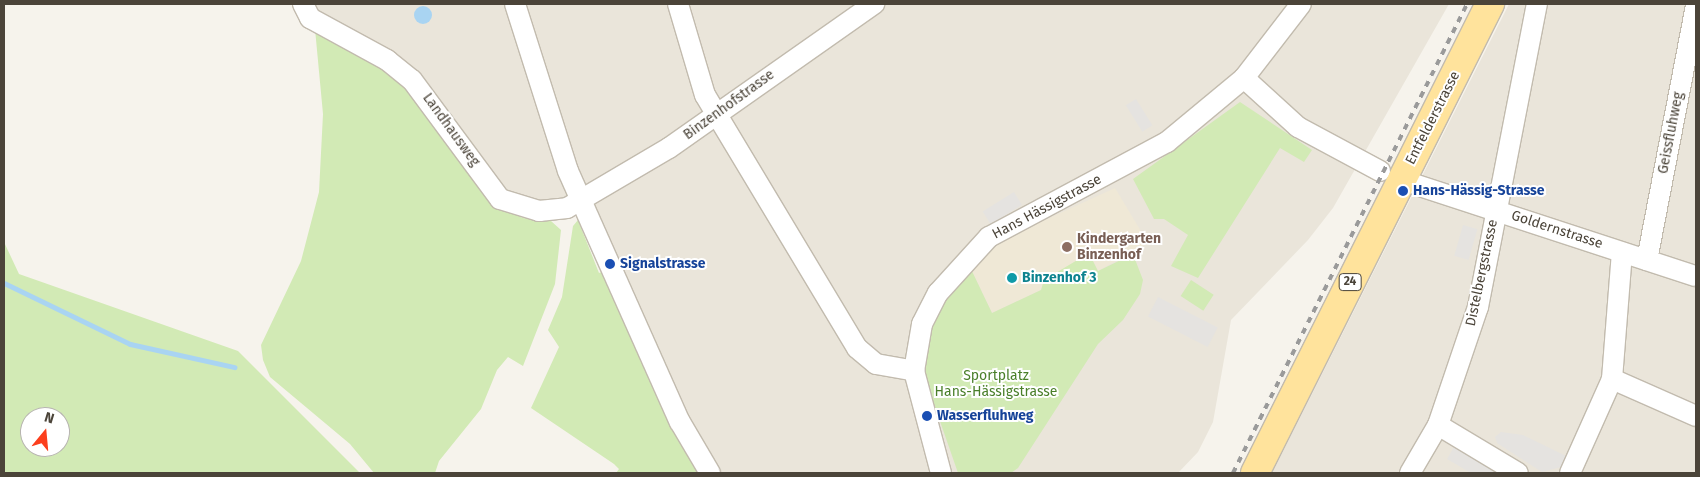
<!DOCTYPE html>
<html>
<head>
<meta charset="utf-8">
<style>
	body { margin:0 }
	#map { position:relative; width:1700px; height:477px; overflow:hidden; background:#f6f3ec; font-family:"Fira Sans",sans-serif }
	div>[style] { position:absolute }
	.residential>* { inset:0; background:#eae5da }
	.education>* { inset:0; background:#efe8d6 }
	.green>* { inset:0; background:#d2eab5; transform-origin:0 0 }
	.parking>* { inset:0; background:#e5e3e0; transform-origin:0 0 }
	.water>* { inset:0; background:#a9d4f2 }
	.round { border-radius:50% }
	.stream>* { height:5px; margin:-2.5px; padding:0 2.5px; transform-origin:2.5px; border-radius:2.5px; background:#a9d4f2 }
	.roads { filter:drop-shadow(1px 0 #c2bbae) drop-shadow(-1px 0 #c2bbae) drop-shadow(0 1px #c2bbae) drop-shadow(0 -1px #c2bbae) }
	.street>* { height:20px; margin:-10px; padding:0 10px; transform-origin:10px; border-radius:10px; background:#fff }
	.primary>* { height:28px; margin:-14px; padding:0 14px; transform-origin:14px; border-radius:14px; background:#ffe39c }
	.rail>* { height:4px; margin-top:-2px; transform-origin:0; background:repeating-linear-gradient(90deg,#9a9a9a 0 6px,transparent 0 12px) }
	.dots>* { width:14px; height:14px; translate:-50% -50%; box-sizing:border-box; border:2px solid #fff; border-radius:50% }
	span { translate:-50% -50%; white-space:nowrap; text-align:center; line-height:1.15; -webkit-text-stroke:4px #fff; paint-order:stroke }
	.shield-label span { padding:1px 4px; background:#fff; border:1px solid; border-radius:4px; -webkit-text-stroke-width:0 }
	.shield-label { font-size:12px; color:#4b4439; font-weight:700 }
	.street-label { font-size:14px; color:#4b4439 }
	.transit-label { font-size:14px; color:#164399; font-weight:700 }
	.left { translate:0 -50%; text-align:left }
	.education-label { font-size:14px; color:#785e54; font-weight:700 }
	.culture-label { font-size:14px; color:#0d838f; font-weight:700 }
	.park-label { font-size:14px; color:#4a7f2a }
	.frame { position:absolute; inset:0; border:5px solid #4b4439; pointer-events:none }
	.north { position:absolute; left:20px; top:407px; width:50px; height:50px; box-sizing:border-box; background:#fff; border:1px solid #b7b4b0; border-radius:50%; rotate:17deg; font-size:14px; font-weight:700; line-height:20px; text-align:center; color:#4b4439 }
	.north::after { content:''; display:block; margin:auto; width:18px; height:22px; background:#fc3f1d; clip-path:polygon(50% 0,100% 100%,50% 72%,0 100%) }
</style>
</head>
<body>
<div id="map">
	<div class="residential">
		<i style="clip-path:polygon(291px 4px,1449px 4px,1333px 208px,1308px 240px,1231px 320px,1213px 422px,1198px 452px,1178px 473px,713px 473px,580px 200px,517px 210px)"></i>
		<i style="clip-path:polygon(1509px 4px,1696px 4px,1696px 473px,1272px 473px)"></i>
	</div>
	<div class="education">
		<i style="clip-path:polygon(1115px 188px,1148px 243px,1098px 271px,1089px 253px,1041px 290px,992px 313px,970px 267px,1002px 240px)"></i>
	</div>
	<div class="green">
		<i style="clip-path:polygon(315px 29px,394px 72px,500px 207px,523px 218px,551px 221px,561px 230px,555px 284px,523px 366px,508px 357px,497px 370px,481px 409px,439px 461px,435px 473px,374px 473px,350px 444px,270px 377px,263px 360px,261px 345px,301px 261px,319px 192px,323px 114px)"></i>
		<i style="clip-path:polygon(1240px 102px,1312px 150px,1304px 162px,1280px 148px,1198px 278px,1171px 266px,1188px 235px,1164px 219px,1154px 219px,1133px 179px)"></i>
		<i style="clip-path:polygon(578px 220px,599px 273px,604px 271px,702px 473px,616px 473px,619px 469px,614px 464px,531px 408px,559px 347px,548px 330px,562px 297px,573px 226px)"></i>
		<i style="clip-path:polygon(evenodd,4px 242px,19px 274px,238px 351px,360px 473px,4px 473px,4px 242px,30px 417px,60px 417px,60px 447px,30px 447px,30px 417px)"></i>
		<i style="clip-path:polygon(1089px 253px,1098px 271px,1133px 254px,1143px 280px,1140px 294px,1123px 320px,1098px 344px,1018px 468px,1011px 473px,958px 473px,925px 378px,925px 342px,938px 307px,970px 267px,992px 313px,1041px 290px,1044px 280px)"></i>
		<i style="left:1191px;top:280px;width:27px;height:19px;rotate:33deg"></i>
	</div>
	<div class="parking">
		<i style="left:1136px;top:99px;width:31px;height:12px;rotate:58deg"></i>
		<i style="left:1014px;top:192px;width:15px;height:37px;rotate:58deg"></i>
		<i style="left:1463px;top:225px;width:15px;height:32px;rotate:16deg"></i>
		<i style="left:1158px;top:297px;width:67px;height:22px;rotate:27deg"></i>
		<i style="clip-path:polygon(1501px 432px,1523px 435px,1568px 457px,1565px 466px,1542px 472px,1497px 443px,1495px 437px)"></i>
		<i style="clip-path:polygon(1454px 447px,1498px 473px,1471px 473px,1447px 459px)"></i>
	</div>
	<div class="water">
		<i class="round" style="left:414px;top:6px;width:18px;height:18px"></i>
	</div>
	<div class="stream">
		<i style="left:4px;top:283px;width:140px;rotate:25.8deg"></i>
		<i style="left:130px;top:344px;width:107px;rotate:12.5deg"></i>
	</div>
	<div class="roads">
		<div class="street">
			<i style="left:303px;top:4px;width:16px;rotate:63deg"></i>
			<i style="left:310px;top:18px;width:88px;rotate:28.6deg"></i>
			<i style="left:387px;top:60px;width:32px;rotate:39deg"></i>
			<i style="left:412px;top:80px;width:148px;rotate:53.5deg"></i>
			<i style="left:500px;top:199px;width:41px;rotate:17.1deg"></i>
			<i style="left:539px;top:211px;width:28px;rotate:-6deg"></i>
			<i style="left:567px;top:208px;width:118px;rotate:-30.5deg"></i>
			<i style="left:669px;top:148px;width:251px;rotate:-35.1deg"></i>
			<i style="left:515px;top:4px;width:175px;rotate:72.4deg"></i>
			<i style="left:568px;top:171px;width:275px;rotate:66deg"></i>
			<i style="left:680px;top:422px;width:59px;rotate:59.5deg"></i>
			<i style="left:678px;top:4px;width:95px;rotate:73.5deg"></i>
			<i style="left:705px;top:95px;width:295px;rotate:59deg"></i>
			<i style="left:857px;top:348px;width:25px;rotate:40deg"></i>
			<i style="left:876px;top:364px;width:39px;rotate:10deg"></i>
			<i style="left:1244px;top:78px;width:73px;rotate:42.2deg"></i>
			<i style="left:1298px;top:127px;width:93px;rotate:28.2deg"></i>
			<i style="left:1417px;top:185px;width:293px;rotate:18.1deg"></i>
			<i style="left:1647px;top:260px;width:259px;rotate:-79.1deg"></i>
			<i style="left:1612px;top:379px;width:92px;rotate:23.8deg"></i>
			<i style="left:1438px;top:425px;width:93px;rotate:31deg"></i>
			<i style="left:941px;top:473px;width:106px;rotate:-104.8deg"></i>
			<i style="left:914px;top:371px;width:48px;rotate:-80.3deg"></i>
			<i style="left:922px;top:324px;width:35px;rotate:-63deg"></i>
			<i style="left:938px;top:293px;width:76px;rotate:-47.7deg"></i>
			<i style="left:989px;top:237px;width:202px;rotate:-28.1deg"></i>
			<i style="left:1167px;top:142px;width:100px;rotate:-39.7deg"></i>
			<i style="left:1244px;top:78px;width:93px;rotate:-52.4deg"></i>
			<i style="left:1410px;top:473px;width:56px;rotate:-59.7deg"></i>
			<i style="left:1438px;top:425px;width:125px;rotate:-71.3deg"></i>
			<i style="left:1478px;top:307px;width:309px;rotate:-79deg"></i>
			<i style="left:1570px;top:473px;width:103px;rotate:-65.9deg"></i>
			<i style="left:1612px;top:379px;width:127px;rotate:-85.5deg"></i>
		</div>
		<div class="primary">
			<i style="left:1255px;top:473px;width:525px;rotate:-63.39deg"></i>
		</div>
	</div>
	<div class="rail">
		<i style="left:1233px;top:473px;width:524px;rotate:-63.48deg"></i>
	</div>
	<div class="dots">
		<i style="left:1403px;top:191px;background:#1a4fb4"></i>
		<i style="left:1067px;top:247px;background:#8d6e63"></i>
		<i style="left:610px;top:264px;background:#1a4fb4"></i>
		<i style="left:1012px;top:278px;background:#0f9aa8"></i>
		<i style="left:927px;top:416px;background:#1a4fb4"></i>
	</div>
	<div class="shield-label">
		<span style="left:1350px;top:282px">24</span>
	</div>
	<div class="street-label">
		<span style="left:729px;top:105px;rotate:-36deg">Binzenhofstrasse</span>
		<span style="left:1433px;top:118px;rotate:-63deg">Entfelderstrasse</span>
		<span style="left:451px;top:130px;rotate:54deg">Landhausweg</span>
		<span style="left:1671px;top:133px;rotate:-79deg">Geissfluhweg</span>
		<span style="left:1047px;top:207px;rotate:-28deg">Hans Hässigstrasse</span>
		<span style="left:1557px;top:230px;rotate:18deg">Goldernstrasse</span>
		<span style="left:1482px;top:273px;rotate:-78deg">Distelbergstrasse</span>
	</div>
	<div class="transit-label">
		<span class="left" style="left:1413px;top:191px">Hans-Hässig-Strasse</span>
		<span class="left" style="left:620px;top:264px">Signalstrasse</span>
		<span class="left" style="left:937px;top:416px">Wasserfluhweg</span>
	</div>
	<div class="education-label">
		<span class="left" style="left:1077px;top:247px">Kindergarten<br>Binzenhof</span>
	</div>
	<div class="culture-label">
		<span class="left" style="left:1022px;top:278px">Binzenhof 3</span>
	</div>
	<div class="park-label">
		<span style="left:996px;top:384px">Sportplatz<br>Hans-Hässigstrasse</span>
	</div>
	<div class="frame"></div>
	<div class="north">N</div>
</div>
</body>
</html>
